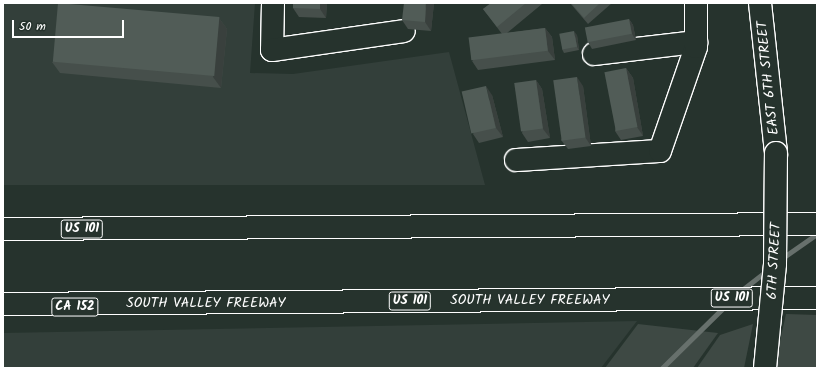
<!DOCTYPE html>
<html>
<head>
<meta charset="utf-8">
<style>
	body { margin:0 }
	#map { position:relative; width:820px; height:371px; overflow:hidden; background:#26332d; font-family:Kalam,sans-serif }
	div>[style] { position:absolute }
	.built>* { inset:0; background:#333f3a }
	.green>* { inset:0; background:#3e4944 }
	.stream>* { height:4.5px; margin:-2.25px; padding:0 2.25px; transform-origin:2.25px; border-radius:2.25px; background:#67706c }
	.roads { filter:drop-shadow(1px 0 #fff) drop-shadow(-1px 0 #fff) drop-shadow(0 1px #fff) drop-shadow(0 -1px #fff) }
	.minor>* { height:22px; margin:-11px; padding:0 11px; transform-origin:11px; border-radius:11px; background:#26332d }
	.highway>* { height:22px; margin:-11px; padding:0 11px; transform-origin:11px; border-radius:11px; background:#26332d }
	.bridges { filter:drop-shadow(1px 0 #fff) drop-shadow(-1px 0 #fff) drop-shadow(0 1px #fff) drop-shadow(0 -1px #fff) }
	.minor-bridge>* { height:22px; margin:-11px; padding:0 11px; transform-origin:11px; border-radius:11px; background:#26332d }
	.wall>* { inset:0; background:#464f4b }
	.shaded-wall>* { inset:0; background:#39403d }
	.building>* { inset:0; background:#515c57; transform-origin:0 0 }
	span { translate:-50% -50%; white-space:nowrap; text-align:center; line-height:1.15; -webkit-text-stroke:3px #26332d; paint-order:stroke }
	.shield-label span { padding:1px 3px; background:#26332d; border:1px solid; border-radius:3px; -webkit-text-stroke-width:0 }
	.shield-label { font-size:13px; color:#fff; font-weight:700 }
	.street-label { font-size:14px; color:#fff }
	.frame { position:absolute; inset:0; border:4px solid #fff; pointer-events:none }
	.scale { position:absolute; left:12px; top:20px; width:112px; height:18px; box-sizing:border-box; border:2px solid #fff; border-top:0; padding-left:5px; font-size:12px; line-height:14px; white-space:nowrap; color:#fff; -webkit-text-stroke:3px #26332d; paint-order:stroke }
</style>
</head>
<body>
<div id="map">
	<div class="built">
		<i style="clip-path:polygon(3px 3px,255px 3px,250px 73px,293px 74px,449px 52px,485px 185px,3px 185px)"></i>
		<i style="clip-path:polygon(637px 321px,601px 368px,3px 368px,3px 333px)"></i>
	</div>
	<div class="green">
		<i style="clip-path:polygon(786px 314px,817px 315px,817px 368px,774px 368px)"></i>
		<i style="clip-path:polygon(638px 324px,718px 333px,693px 368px,605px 368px)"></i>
		<i style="clip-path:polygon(753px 324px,744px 368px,697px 368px,720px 335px)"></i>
	</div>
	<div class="stream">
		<i style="left:781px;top:259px;width:44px;rotate:-34.8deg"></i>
		<i style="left:742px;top:290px;width:33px;rotate:-38deg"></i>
		<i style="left:662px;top:368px;width:88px;rotate:-44.5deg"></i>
	</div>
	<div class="roads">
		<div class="minor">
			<i style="left:273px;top:3px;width:47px;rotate:91.2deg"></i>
			<i style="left:272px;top:50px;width:133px;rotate:-8.2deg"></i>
			<i style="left:760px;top:3px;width:151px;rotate:83.9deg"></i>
			<i style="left:594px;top:54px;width:103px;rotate:-6.7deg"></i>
			<i style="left:516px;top:160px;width:144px;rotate:-3.6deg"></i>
			<i style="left:660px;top:151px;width:110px;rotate:-70.9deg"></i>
			<i style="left:696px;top:47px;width:44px;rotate:-90deg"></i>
		</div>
		<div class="highway">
			<i style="left:3px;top:229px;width:814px;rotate:-0.35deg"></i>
			<i style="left:3px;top:304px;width:814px;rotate:-0.42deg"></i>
		</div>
	</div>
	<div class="bridges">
		<div class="minor-bridge">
			<i style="left:765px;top:368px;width:104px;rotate:-84.5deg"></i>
			<i style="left:775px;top:264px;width:111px;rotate:-89.5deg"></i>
		</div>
	</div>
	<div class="wall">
		<i style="clip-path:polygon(293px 3px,327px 3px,326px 18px,299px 17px,293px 8px)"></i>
		<i style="clip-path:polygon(434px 3px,431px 31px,408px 29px,402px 20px)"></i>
		<i style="clip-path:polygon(491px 3px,541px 3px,542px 4px,507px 33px,545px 28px,552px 37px,555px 60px,478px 70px,472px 61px,502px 34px,490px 18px,483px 9px)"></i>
		<i style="clip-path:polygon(570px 3px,612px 3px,588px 24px)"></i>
		<i style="clip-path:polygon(219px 18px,227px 29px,221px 88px,60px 73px,52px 62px)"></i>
		<i style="clip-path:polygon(629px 19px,633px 25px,636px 40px,592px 49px,588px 42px)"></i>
		<i style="clip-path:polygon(577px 35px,579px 50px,564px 53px,562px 49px)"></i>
		<i style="clip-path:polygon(626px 68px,633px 78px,643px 136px,621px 140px,615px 131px)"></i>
		<i style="clip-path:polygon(536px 80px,542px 89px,550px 138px,528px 142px,522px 133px)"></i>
		<i style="clip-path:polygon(583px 86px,591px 146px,568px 149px,561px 140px)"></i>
		<i style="clip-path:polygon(492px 95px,503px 137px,479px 143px,473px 134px)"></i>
	</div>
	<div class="shaded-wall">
		<i style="clip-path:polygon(320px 3px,327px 3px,326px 18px,320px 9px)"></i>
		<i style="clip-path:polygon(426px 3px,434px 3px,431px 31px,425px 22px)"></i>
		<i style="clip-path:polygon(219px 18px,227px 29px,221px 88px,213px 77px)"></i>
		<i style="clip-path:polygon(629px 19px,633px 25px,636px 40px,632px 34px)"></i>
		<i style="clip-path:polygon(545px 28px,552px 37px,555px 60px,548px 51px)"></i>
		<i style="clip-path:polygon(574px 31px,577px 35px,579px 50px,577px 47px)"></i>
		<i style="clip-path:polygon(626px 68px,633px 78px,643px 136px,637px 127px)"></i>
		<i style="clip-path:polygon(577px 77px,583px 86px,591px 146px,585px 137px)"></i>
		<i style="clip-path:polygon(536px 80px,542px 89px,550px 138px,543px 129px)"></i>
		<i style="clip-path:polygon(486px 86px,492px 95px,503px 137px,496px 128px)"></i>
	</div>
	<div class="building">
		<i style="left:58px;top:3px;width:162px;height:59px;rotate:5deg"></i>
		<i style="clip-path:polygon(293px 3px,320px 3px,320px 9px,293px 8px)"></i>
		<i style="clip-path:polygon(404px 3px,426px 3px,425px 22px,402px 20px)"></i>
		<i style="clip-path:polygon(491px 3px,526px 3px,497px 27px,483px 9px)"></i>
		<i style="clip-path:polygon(571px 3px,600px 3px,584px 18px)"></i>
		<i style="left:629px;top:19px;width:15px;height:45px;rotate:79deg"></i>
		<i style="left:545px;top:28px;width:23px;height:77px;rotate:83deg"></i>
		<i style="left:574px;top:31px;width:16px;height:15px;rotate:79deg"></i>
		<i style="left:626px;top:68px;width:60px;height:22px;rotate:79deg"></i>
		<i style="left:577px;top:77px;width:61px;height:24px;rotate:82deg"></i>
		<i style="left:536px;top:80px;width:49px;height:22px;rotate:82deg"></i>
		<i style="left:486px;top:86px;width:43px;height:25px;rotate:77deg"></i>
	</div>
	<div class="shield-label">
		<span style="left:82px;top:229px">US 101</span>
		<span style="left:732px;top:298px">US 101</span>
		<span style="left:410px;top:301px">US 101</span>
		<span style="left:75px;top:307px">CA 152</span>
	</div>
	<div class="street-label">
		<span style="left:768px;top:78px;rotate:-96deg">EAST 6TH STREET</span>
		<span style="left:774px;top:261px;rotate:-87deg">6TH STREET</span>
		<span style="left:530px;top:300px">SOUTH VALLEY FREEWAY</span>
		<span style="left:206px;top:303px">SOUTH VALLEY FREEWAY</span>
	</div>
	<div class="frame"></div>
	<div class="scale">50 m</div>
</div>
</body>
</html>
